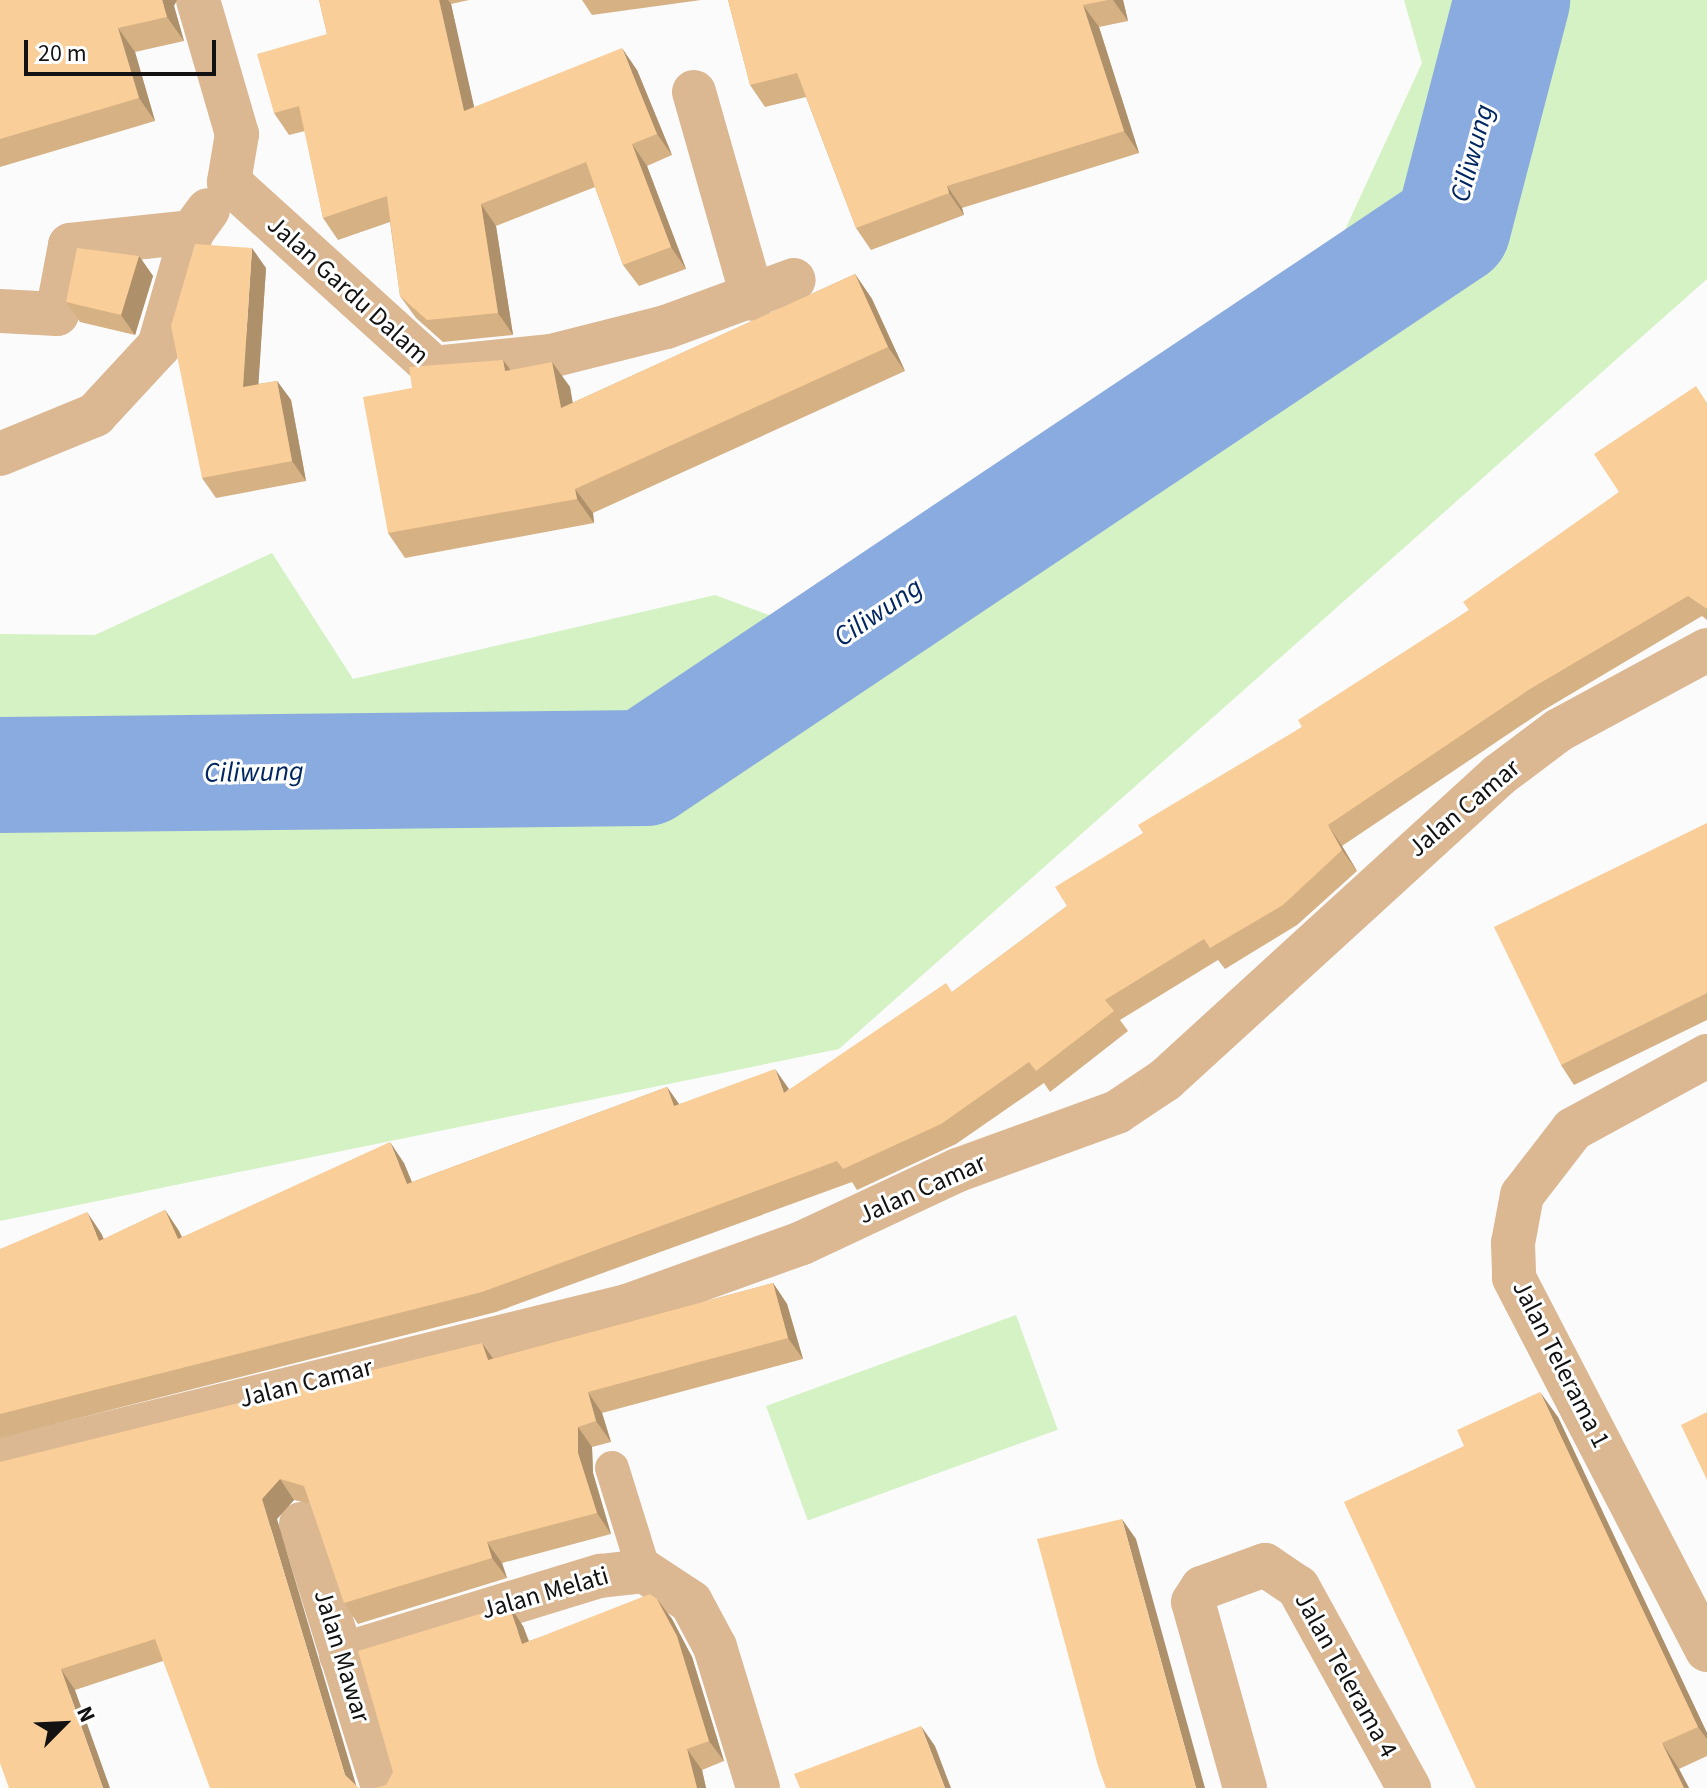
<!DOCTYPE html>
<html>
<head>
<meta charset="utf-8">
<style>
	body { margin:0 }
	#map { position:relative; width:1707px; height:1788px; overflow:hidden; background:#fbfbfc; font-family:"Source Sans 3",sans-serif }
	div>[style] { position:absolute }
	.green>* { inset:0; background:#d4f2c3; transform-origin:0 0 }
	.river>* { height:116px; margin:-58px; padding:0 58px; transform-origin:58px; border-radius:58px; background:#89abdf }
	.service>* { height:34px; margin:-17px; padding:0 17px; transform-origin:17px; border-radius:17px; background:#dbb792 }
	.minor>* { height:44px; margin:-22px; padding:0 22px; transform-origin:22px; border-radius:22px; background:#dbb792 }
	.wall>* { inset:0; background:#d6b184 }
	.shaded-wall>* { inset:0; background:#ae906b }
	.building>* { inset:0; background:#f9ce99 }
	span { translate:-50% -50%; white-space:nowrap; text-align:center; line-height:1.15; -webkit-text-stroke:6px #fff; paint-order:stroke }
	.street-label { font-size:26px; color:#121212 }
	.water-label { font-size:28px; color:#002662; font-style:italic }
	.north { position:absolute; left:24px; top:1684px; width:80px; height:80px; -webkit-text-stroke:6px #fff; paint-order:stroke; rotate:66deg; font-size:22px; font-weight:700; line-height:32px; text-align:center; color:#121212 }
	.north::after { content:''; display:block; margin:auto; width:28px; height:36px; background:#121212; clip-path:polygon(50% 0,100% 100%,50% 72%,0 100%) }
	.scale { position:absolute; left:24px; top:40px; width:192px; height:36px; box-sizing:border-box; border:4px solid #121212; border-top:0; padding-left:10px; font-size:24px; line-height:28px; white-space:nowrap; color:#121212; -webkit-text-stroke:6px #fff; paint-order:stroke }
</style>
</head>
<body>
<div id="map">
	<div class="green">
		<i style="clip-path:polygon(1404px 0,1707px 0,1707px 279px,839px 1049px,0 1221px,0 634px,95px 635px,272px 553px,353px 679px,715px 595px,777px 618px,1024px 539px,1296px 336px,1422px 63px)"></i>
		<i style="left:1016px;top:1315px;width:122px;height:266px;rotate:70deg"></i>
	</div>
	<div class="river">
		<i style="left:0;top:775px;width:645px;rotate:-0.62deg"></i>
		<i style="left:645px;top:768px;width:972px;rotate:-33.8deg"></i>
		<i style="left:1453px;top:227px;width:235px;rotate:-75.4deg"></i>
	</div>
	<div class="service">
		<i style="left:612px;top:1468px;width:108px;rotate:72.7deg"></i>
	</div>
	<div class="minor">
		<i style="left:198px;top:0;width:140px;rotate:73.8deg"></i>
		<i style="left:237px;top:134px;width:49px;rotate:99.5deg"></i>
		<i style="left:229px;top:182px;width:277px;rotate:42.2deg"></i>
		<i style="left:434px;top:368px;width:118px;rotate:-5.9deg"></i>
		<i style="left:551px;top:356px;width:119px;rotate:-14.2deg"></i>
		<i style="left:666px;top:327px;width:136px;rotate:-20.2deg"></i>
		<i style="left:694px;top:92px;width:215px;rotate:74.1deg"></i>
		<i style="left:0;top:311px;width:57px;rotate:3deg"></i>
		<i style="left:57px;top:314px;width:70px;rotate:-79.3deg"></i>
		<i style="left:70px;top:245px;width:123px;rotate:-6.1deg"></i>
		<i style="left:192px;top:232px;width:27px;rotate:-54deg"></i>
		<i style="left:0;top:454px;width:103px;rotate:-22.3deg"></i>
		<i style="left:95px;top:415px;width:94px;rotate:-47.2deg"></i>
		<i style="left:159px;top:346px;width:119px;rotate:-73.9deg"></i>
		<i style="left:1707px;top:1056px;width:153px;rotate:151.4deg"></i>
		<i style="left:1573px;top:1129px;width:83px;rotate:127.7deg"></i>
		<i style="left:1522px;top:1195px;width:49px;rotate:100.6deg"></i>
		<i style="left:1513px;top:1243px;width:35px;rotate:88deg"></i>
		<i style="left:1514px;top:1278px;width:419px;rotate:62.6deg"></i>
		<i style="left:0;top:1460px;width:646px;rotate:-13.8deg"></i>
		<i style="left:627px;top:1306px;width:186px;rotate:-19.8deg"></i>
		<i style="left:802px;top:1243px;width:172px;rotate:-25.1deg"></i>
		<i style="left:958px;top:1170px;width:169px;rotate:-20deg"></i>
		<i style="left:1117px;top:1112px;width:58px;rotate:-33.7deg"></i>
		<i style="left:1165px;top:1080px;width:452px;rotate:-42.4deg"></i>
		<i style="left:1499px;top:775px;width:75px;rotate:-36.9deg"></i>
		<i style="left:1559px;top:730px;width:168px;rotate:-28.4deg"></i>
		<i style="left:301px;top:1524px;width:276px;rotate:72.7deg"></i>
		<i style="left:341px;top:1655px;width:271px;rotate:-17deg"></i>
		<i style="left:600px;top:1576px;width:44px;rotate:-6.5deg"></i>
		<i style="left:644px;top:1571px;width:56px;rotate:33.4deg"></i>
		<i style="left:691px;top:1602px;width:51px;rotate:61.9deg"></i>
		<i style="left:715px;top:1647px;width:147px;rotate:73deg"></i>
		<i style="left:1245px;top:1788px;width:193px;rotate:-105.6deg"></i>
		<i style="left:1193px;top:1602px;width:17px;rotate:-57deg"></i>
		<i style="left:1202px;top:1588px;width:67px;rotate:-20.1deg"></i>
		<i style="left:1265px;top:1565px;width:40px;rotate:34deg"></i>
		<i style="left:1298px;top:1587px;width:230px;rotate:61.1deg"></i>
	</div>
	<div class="wall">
		<i style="clip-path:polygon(0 0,174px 6px,184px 41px,135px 52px,155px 121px,0 167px)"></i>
		<i style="clip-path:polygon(319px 0,469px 0,451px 4px,474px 108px,637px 70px,672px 155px,647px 166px,686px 269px,639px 286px,623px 265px,595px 187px,496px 226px,513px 335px,443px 342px,416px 318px,400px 296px,390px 222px,338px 240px,323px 218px,305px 131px,289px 135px,274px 113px,327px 34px)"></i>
		<i style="clip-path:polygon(582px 0,701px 0,592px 15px)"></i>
		<i style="clip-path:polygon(728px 0,1123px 0,1128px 21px,1099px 27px,1139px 153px,962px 208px,964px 215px,871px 250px,856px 228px,806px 97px,765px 107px,750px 85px)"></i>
		<i style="clip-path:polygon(139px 256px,153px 276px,135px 335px,80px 322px,66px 302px)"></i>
		<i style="clip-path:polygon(266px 268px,258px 384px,277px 381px,291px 400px,306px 481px,216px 498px,202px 478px)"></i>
		<i style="clip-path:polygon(855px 274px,872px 299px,905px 371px,593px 513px,594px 523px,405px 558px,388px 533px,511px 370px,552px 362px,570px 387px,572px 403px)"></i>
		<i style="clip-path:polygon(1707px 402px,1707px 620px,1702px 616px,1544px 710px,1342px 846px,1357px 871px,1297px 925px,1225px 969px,1218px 960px,1120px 1020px,1128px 1031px,1050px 1092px,1044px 1083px,956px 1144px,857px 1190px,852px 1182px,496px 1312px,0 1438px,0 1249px,101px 1233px,104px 1239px,165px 1210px,179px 1231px,182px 1237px,404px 1163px,412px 1182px,667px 1087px,679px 1104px,790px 1090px,952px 992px,1067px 906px,1143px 833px,1302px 727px,1469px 610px,1619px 492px)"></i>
		<i style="clip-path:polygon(1707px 823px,1707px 1020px,1574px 1085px,1561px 1065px)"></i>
		<i style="clip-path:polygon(773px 1283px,787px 1304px,803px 1359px,602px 1413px,611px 1442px,592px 1447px,593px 1473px,611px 1534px,502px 1563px,507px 1578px,358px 1624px,344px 1603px,310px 1504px,294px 1500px,277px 1519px,163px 1661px,75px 1690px,0 1763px,0 1462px,493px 1358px)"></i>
		<i style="clip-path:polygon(1558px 1417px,1707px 1733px,1707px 1756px,1679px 1769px,1689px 1788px,1476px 1788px)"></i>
		<i style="clip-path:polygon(657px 1599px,672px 1619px,692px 1657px,724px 1761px,702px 1770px,706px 1788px,375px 1788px,386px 1785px,523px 1626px,529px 1641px)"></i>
	</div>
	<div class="shaded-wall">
		<i style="clip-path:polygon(162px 0,177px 0,174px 6px,184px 41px,167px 17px)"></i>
		<i style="clip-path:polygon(439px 0,448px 0,451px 4px,480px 133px,464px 111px)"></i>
		<i style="clip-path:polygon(1113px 0,1123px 0,1128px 21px)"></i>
		<i style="clip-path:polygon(1083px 5px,1099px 27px,1139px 153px,1124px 131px)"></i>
		<i style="clip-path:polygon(118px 28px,135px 52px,155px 121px,139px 98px)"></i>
		<i style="clip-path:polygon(622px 48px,637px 70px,672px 155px,657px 134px)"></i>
		<i style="clip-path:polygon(632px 144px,647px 166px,686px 269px,671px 247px)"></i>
		<i style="clip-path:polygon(947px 186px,962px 208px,964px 215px,949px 193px)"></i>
		<i style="clip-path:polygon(481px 204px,496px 226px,513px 335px,498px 313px)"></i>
		<i style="clip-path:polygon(252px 248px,266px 268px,257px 407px,243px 387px)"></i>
		<i style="clip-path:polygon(139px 256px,153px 276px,135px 335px,121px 315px)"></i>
		<i style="clip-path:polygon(855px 274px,872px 299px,905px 371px,888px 347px)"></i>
		<i style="clip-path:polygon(503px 360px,521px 384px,505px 371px)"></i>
		<i style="clip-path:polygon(552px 362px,570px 387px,578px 432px,561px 408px)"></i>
		<i style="clip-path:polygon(277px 381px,291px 400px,306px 481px,292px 461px)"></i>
		<i style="clip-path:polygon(575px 489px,593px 513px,594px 523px,577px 499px)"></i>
		<i style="clip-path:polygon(1328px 825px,1342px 846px,1357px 871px,1342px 850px)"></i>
		<i style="clip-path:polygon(775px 1069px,789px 1089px,784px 1093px)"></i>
		<i style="clip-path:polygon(667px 1087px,681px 1107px,674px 1106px)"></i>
		<i style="clip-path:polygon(390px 1142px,404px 1163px,421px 1205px,407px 1184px)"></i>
		<i style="clip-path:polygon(165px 1210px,179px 1231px,192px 1260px,178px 1239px)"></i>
		<i style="clip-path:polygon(87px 1212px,101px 1233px,113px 1262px,99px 1241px)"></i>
		<i style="clip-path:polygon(773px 1283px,787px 1304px,803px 1359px,788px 1338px)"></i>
		<i style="clip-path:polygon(482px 1343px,497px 1364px,488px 1360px)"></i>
		<i style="clip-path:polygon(588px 1392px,602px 1413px,611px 1442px,596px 1421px)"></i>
		<i style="clip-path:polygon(1540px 1392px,1558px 1417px,1707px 1733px,1707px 1739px,1698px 1727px)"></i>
		<i style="clip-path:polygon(578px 1427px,592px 1447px,593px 1473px,611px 1534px,597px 1513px,578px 1453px)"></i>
		<i style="clip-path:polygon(280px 1479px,294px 1500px,277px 1519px,357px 1788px,345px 1775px,262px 1499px)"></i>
		<i style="clip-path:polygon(1122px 1519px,1136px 1539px,1205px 1788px,1196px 1788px)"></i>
		<i style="clip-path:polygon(487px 1542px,502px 1563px,507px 1578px,492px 1558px)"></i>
		<i style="clip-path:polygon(657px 1599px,672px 1619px,692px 1657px,724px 1761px,709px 1741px)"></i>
		<i style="clip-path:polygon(509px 1605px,523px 1626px,537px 1664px,522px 1644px)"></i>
		<i style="clip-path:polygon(61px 1669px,75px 1690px,110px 1788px,103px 1788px)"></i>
		<i style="clip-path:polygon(921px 1726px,935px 1746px,951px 1788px,945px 1788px)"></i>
		<i style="clip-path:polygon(1662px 1743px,1679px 1769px,1689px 1788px,1684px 1788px)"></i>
		<i style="clip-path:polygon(687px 1749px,702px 1770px,706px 1788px,697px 1788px)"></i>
	</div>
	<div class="building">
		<i style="clip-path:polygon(0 0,162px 0,167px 17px,118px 28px,139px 98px,0 139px)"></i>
		<i style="clip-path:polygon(319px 0,439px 0,464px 111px,622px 48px,657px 134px,632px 144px,671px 247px,623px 265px,586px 162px,481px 204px,498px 313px,427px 320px,400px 296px,387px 196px,323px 218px,299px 106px,274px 113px,257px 54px,327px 34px)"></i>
		<i style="clip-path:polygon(728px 0,1108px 0,1083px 5px,1124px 131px,947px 186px,949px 193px,856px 228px,797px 73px,750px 85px)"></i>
		<i style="clip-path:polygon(195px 244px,252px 248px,243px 387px,277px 381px,292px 461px,202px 478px,171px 326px)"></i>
		<i style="clip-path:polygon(77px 248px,139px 256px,121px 315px,66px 302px)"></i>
		<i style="clip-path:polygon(855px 274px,888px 347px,575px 489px,577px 499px,388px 533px,363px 397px,412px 388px,409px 367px,503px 360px,505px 371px,552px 362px,561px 408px)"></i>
		<i style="clip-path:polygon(1696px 386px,1707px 403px,1707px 609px,1688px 596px,1530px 689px,1328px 825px,1342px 850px,1283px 905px,1210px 948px,1204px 939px,1105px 1000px,1114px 1011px,1036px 1071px,1029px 1062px,941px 1124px,843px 1169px,837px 1161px,482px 1292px,0 1414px,0 1249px,87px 1212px,99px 1241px,165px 1210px,178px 1239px,390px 1142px,407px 1184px,667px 1087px,674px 1106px,775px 1069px,784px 1093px,946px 983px,952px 992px,1067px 906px,1055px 887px,1143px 833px,1138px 825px,1302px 727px,1298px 720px,1469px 610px,1463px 602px,1619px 492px,1594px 454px)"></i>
		<i style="clip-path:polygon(1707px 823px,1707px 993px,1561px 1065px,1494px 927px)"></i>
		<i style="clip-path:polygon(773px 1283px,788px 1338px,588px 1392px,596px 1421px,578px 1427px,578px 1453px,597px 1513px,487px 1542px,492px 1558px,344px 1603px,304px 1486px,280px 1479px,262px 1499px,345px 1775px,359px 1788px,210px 1788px,155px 1639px,61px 1669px,103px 1788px,9px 1788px,0 1763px,0 1462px,482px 1343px,488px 1360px)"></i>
		<i style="clip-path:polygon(1540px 1392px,1698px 1727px,1662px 1743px,1684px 1788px,1476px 1788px,1344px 1502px,1464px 1446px,1457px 1430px)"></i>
		<i style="clip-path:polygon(1707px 1412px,1707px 1480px,1681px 1425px)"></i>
		<i style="clip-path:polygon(1122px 1519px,1196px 1788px,1106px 1788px,1098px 1766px,1037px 1539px)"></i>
		<i style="clip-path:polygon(650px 1594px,657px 1599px,677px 1636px,709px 1741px,687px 1749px,697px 1788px,375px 1788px,386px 1785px,393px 1772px,358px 1651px,509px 1605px,522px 1644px)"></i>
		<i style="clip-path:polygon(921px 1726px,945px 1788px,800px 1788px,794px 1774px)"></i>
	</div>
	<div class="street-label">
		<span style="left:348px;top:290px;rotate:42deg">Jalan Gardu Dalam</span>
		<span style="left:1464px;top:808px;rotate:-40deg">Jalan Camar</span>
		<span style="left:922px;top:1189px;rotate:-24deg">Jalan Camar</span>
		<span style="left:1561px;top:1364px;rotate:63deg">Jalan Telerama 1</span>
		<span style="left:306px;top:1383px;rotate:-14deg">Jalan Camar</span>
		<span style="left:545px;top:1593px;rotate:-16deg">Jalan Melati</span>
		<span style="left:342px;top:1656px;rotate:73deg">Jalan Mawar</span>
		<span style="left:1346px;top:1675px;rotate:61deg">Jalan Telerama 4</span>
	</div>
	<div class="water-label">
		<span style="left:1472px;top:153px;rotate:-75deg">Ciliwung</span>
		<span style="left:878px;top:612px;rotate:-34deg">Ciliwung</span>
		<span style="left:254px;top:772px;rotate:-1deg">Ciliwung</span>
	</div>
	<div class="north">N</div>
	<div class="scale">20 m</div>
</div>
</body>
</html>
